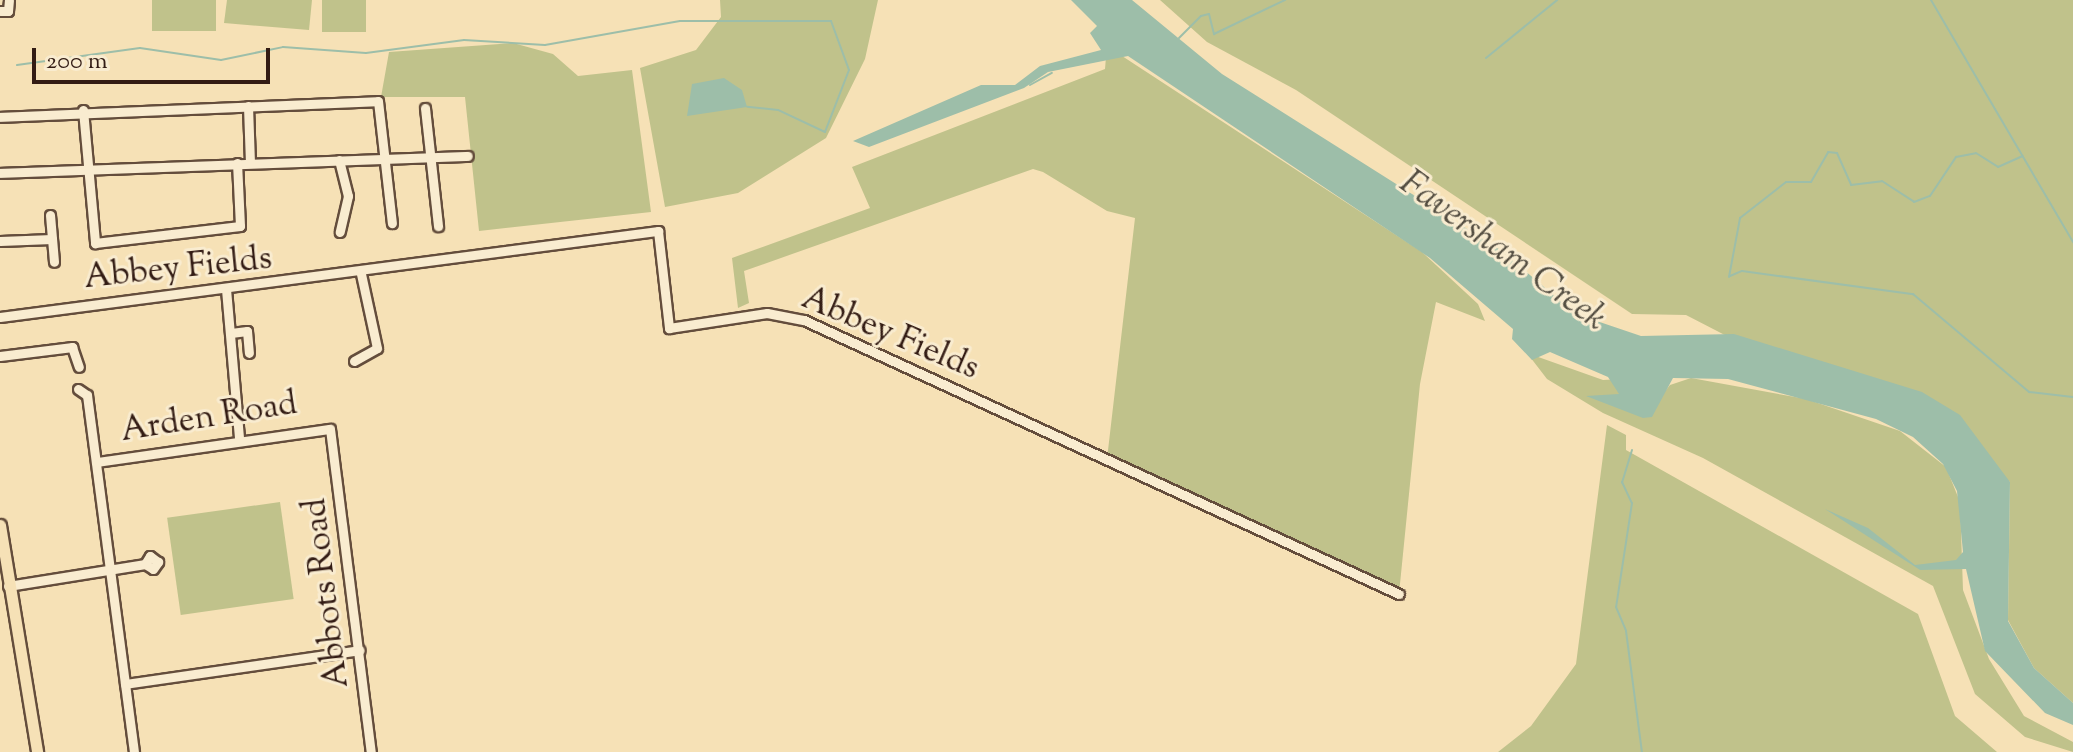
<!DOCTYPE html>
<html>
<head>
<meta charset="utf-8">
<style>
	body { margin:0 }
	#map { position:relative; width:2073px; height:752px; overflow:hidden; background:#f6e1b6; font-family:"Sorts Mill Goudy",serif }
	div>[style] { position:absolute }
	.green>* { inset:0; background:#c0c28b; transform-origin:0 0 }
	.water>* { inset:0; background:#9dbea9 }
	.stream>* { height:2px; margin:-1px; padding:0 1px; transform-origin:1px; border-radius:1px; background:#9dbea9 }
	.roads { filter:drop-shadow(2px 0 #644d3c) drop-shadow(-2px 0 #644d3c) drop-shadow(0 2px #644d3c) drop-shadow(0 -2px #644d3c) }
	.minor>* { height:9px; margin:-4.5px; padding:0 4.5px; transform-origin:4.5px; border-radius:4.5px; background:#f9ecd0 }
	.major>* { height:11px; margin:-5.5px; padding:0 5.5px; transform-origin:5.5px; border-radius:5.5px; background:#f6e1b6 }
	span { translate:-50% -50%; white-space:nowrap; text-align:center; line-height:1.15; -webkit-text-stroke:6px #f9ecd0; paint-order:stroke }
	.street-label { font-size:34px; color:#331c14 }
	.water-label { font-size:36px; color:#534d41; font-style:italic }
	.scale { position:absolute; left:32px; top:48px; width:238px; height:36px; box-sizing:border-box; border:4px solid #331c14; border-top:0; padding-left:10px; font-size:24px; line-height:28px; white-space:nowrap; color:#331c14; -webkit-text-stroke:6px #f9ecd0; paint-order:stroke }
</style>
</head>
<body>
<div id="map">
	<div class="green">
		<i style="left:152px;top:0;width:64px;height:31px"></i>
		<i style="clip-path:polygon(227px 0,312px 0,309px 30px,224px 23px)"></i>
		<i style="left:322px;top:0;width:44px;height:32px"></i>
		<i style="clip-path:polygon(720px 0,878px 0,865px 59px,826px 138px,738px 193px,665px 207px,640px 68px,696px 50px,721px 17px)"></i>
		<i style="clip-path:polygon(1160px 0,2073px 0,2073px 703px,2034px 668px,2008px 620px,2010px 482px,1686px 315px,1632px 314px,1296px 90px,1207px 42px)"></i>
		<i style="clip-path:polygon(513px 43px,553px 54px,578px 76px,632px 70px,651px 212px,479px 231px,465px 97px,381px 97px,389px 52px)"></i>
		<i style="clip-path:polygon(1119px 54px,1422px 252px,1478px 304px,1485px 321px,1436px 302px,1420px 384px,1399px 594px,1107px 459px,1135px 218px,1107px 211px,1043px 172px,1033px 169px,744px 271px,749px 303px,738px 308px,732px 258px,870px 208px,852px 167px,1105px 69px,1106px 57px)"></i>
		<i style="clip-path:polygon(1527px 353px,1603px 380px,1642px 378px,1650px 410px,1670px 385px,1691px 378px,1806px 399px,1900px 431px,1946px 467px,1960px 502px,1963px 590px,1989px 659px,2024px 716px,2073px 742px,2073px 752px,2025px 737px,1975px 694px,1933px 586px,1703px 458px,1603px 413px,1547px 379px)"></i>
		<i style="clip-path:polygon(1607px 425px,1626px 435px,1626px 450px,1918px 614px,1955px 716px,1997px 752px,1498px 752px,1531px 726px,1576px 664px)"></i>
		<i style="left:280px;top:502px;width:98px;height:114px;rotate:82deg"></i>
	</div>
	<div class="water">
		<i style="clip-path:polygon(1071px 0,1132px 0,1222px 74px,1499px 249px,1576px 314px,1641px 336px,1734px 334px,1922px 392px,1960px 415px,2010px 482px,2008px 621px,2034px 668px,2073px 703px,2073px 725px,2045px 713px,1985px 651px,1966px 569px,1920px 570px,1825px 509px,1868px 528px,1915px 565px,1956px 560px,1963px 552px,1957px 491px,1943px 464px,1913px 437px,1876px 419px,1728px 379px,1673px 378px,1652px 417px,1643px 418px,1586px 396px,1619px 394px,1608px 377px,1550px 352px,1532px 360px,1512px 339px,1513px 329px,1430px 258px,1128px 56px,1048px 72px,1024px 88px,869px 147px,853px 141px,981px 85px,1015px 85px,1040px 66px,1101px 50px,1090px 33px,1097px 26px)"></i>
		<i style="clip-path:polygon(724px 78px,742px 90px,747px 107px,687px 116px,692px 84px)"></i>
	</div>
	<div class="stream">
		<i style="left:1931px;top:0;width:281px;rotate:59.6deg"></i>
		<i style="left:1179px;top:38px;width:31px;rotate:-45deg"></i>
		<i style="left:1201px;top:16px;width:8px;rotate:-14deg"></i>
		<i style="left:1209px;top:14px;width:21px;rotate:76deg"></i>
		<i style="left:1214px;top:34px;width:79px;rotate:-25.6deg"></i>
		<i style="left:1486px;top:58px;width:92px;rotate:-39.2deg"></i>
		<i style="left:17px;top:65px;width:124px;rotate:-7.9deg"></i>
		<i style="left:140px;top:48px;width:82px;rotate:8.4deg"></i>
		<i style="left:221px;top:60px;width:63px;rotate:-11.8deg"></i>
		<i style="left:283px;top:47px;width:83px;rotate:4.1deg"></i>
		<i style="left:366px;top:53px;width:99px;rotate:-7.6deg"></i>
		<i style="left:464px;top:40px;width:81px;rotate:3.5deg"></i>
		<i style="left:545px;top:45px;width:137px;rotate:-10.1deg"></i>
		<i style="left:680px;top:21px;width:151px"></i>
		<i style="left:831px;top:21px;width:52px;rotate:69.8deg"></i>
		<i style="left:849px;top:70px;width:66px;rotate:111.2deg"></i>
		<i style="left:825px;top:132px;width:52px;rotate:-154.9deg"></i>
		<i style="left:778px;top:110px;width:31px;rotate:-174deg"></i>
		<i style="left:1030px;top:85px;width:25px;rotate:-29deg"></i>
		<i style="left:1730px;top:276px;width:13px;rotate:-23deg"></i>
		<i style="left:1742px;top:271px;width:173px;rotate:7.7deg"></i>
		<i style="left:1913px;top:294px;width:152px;rotate:40.2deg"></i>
		<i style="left:2029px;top:392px;width:44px;rotate:6.5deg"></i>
		<i style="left:1729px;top:277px;width:60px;rotate:-79.4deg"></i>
		<i style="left:1740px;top:218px;width:58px;rotate:-38deg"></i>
		<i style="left:1786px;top:182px;width:25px"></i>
		<i style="left:1811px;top:182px;width:34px;rotate:-60deg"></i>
		<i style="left:1828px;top:152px;width:9px;rotate:6deg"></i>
		<i style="left:1837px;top:153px;width:35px;rotate:66deg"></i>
		<i style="left:1851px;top:185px;width:31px;rotate:-7deg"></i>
		<i style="left:1882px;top:181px;width:38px;rotate:33deg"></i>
		<i style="left:1914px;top:202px;width:17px;rotate:-21deg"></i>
		<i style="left:1930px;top:196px;width:47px;rotate:-56.3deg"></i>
		<i style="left:1956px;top:157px;width:20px;rotate:-11deg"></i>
		<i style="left:1976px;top:153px;width:26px;rotate:32deg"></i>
		<i style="left:1998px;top:167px;width:27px;rotate:-24deg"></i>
		<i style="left:1632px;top:450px;width:34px;rotate:107deg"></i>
		<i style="left:1622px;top:482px;width:23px;rotate:65deg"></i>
		<i style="left:1632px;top:503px;width:105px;rotate:98.7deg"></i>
		<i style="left:1616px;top:607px;width:26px;rotate:67deg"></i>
		<i style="left:1626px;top:631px;width:122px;rotate:82.5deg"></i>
	</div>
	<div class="roads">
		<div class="minor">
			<i style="left:0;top:11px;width:8px"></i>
			<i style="left:8px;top:11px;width:11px;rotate:-85deg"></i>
			<i style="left:248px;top:106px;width:57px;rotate:88deg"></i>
			<i style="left:425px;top:108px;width:119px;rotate:83.7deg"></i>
			<i style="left:83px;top:110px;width:134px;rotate:84.8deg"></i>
			<i style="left:95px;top:243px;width:146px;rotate:-6.7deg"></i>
			<i style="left:240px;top:226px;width:63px;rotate:-92.7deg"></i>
			<i style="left:0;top:117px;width:378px;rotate:-2.4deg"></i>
			<i style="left:378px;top:101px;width:123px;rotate:83.5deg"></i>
			<i style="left:339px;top:160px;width:37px;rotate:76deg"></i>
			<i style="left:348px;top:196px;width:37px;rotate:103deg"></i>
			<i style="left:0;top:173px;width:468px;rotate:-2.1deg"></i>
			<i style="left:50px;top:215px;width:47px;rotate:85.1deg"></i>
			<i style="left:0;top:241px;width:52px;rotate:-2.2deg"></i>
			<i style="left:226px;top:289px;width:151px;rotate:85deg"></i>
			<i style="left:0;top:317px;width:664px;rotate:-7.45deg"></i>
			<i style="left:658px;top:231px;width:98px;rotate:83.5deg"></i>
			<i style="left:669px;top:328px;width:99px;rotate:-8.7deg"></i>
			<i style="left:767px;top:313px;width:38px;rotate:11deg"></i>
			<i style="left:804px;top:320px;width:655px;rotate:24.73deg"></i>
			<i style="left:231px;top:333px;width:16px;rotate:-7deg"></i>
			<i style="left:247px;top:331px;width:22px;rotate:85deg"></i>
			<i style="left:0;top:356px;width:73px;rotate:-7.1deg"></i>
			<i style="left:72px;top:347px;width:21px;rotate:71deg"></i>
			<i style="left:354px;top:361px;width:26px;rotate:-29deg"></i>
			<i style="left:377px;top:348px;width:76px;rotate:-102.2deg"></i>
			<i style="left:78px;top:389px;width:11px;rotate:34deg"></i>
			<i style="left:87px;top:395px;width:360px;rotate:82.5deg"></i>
			<i style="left:97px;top:462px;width:235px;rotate:-8.1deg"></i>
			<i style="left:330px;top:429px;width:326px;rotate:82.8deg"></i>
			<i style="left:8px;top:586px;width:139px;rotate:-9.1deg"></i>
			<i style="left:145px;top:564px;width:9px;rotate:32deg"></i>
			<i style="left:153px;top:569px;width:9px;rotate:-54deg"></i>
			<i style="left:158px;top:562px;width:10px;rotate:-143deg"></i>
			<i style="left:150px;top:556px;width:9px;rotate:122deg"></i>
			<i style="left:125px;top:684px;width:237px;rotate:-8.2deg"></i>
		</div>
		<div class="major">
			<i style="left:0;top:525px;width:230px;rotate:80.7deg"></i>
		</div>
	</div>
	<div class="street-label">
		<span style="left:178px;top:269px;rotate:-6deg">Abbey Fields</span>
		<span style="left:890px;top:334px;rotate:23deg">Abbey Fields</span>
		<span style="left:209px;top:418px;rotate:-9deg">Arden Road</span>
		<span style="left:327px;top:593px;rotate:-97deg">Abbots Road</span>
	</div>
	<div class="water-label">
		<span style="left:1502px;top:252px;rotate:36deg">Faversham Creek</span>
	</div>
	<div class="scale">200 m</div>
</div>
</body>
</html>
